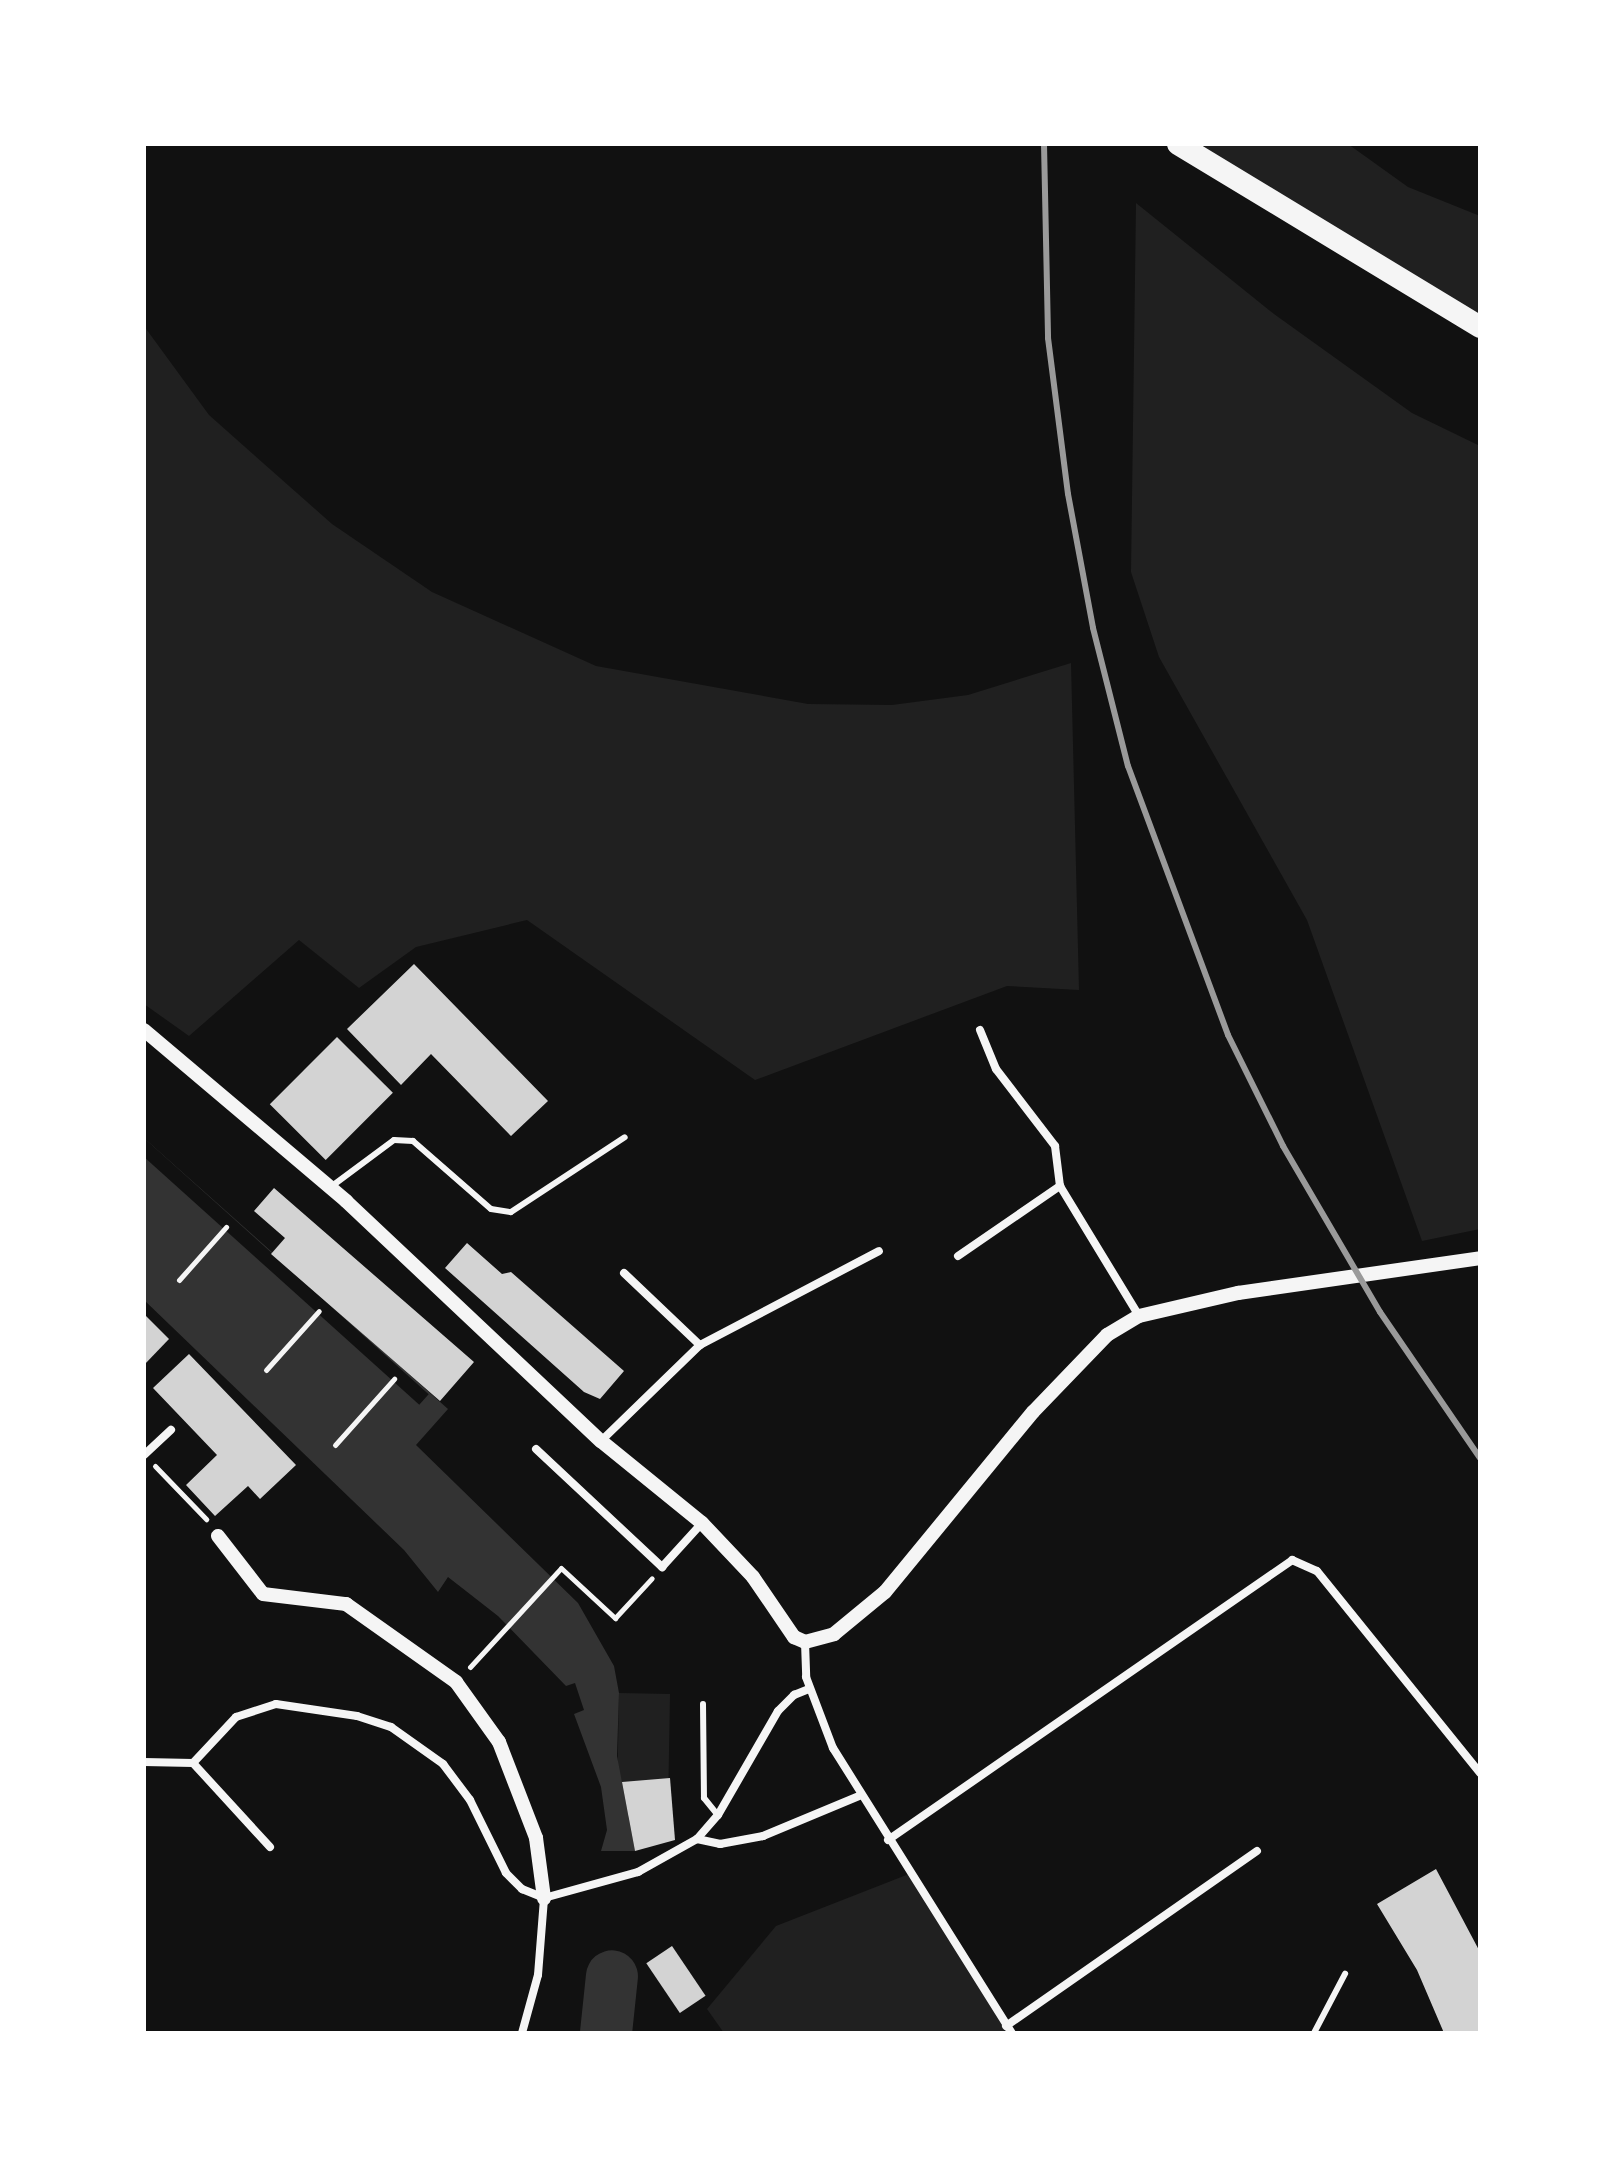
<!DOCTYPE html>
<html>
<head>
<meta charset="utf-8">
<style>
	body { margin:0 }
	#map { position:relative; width:1624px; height:2177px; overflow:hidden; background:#111; font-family:"Source Serif 4",serif }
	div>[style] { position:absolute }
	.green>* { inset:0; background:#202020; transform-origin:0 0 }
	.water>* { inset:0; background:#333 }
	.pier>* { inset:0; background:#111; transform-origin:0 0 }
	.river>* { height:52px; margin:-26px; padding:0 26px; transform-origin:26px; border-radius:26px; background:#333 }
	.building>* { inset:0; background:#d3d3d3; transform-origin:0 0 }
	.path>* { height:5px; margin:-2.5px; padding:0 2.5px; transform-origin:2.5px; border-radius:2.5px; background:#f5f5f5 }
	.service>* { height:6px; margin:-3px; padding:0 3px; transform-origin:3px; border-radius:3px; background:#f5f5f5 }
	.minor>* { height:8px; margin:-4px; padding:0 4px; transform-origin:4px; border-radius:4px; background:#f5f5f5 }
	.tertiary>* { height:14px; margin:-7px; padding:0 7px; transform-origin:7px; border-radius:7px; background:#f5f5f5 }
	.trunk>* { height:22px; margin:-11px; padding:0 11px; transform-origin:11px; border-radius:11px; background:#f5f5f5 }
	.rail>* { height:6px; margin:-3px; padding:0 3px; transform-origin:3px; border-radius:3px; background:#9a9a9a }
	span { translate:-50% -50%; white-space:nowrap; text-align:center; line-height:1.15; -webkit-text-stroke:8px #fff; paint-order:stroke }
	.frame { position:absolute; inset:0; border:146px solid #fff; pointer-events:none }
</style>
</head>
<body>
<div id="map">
	<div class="green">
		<i style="clip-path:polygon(1190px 144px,1348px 144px,1408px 187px,1480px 216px,1480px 321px)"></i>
		<i style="clip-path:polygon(1136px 203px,1274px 314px,1412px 413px,1480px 446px,1480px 1229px,1422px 1241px,1307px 920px,1159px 657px,1131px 572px)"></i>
		<i style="clip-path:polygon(144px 326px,209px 415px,332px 524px,432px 592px,596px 666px,808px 704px,892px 705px,968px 695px,1071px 663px,1079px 990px,1007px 986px,755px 1080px,527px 920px,416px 947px,359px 988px,299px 940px,189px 1036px,144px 1004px)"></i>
		<i style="left:619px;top:1693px;width:51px;height:89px;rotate:1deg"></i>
		<i style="clip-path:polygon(909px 1874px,1012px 2033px,724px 2033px,707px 2009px,776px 1926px)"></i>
	</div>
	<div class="water">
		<i style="clip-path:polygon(144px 1138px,448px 1409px,416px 1445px,578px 1603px,614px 1666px,619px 1693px,617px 1756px,635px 1851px,601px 1851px,607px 1830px,601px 1787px,574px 1714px,584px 1710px,575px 1683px,566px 1686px,498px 1616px,448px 1577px,438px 1592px,404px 1550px,144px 1300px)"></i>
	</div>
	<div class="pier">
		<i style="left:144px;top:1138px;width:383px;height:14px;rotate:42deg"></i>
	</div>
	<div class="river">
		<i style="left:606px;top:2033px;width:57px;rotate:-84deg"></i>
	</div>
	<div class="building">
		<i style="clip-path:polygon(414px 964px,548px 1101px,511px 1136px,431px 1054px,401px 1085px,347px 1029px)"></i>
		<i style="left:337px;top:1037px;width:79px;height:95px;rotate:45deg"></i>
		<i style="clip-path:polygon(274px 1188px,474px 1362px,440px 1401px,271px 1254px,285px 1238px,254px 1211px)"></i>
		<i style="clip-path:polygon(467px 1243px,502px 1274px,511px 1272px,624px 1371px,600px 1399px,584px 1392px,445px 1268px)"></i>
		<i style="clip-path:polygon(144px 1314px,169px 1339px,144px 1365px)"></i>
		<i style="clip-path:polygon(189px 1354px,296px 1465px,260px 1499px,248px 1486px,215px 1516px,186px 1485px,217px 1455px,153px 1388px)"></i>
		<i style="clip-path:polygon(670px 1778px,675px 1840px,635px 1851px,622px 1782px)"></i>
		<i style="clip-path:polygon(1436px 1869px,1480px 1952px,1480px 2033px,1444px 2033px,1417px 1970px,1377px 1904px)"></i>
		<i style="left:672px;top:1946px;width:60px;height:31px;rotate:56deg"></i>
	</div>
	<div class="path">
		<i style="left:179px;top:1280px;width:71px;rotate:-48.4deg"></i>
		<i style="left:266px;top:1370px;width:79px;rotate:-48.1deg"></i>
		<i style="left:335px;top:1445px;width:89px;rotate:-48.2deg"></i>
		<i style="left:155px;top:1466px;width:74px;rotate:46.1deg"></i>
		<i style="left:470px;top:1667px;width:134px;rotate:-47.4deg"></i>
		<i style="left:561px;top:1568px;width:74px;rotate:42.8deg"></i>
		<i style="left:615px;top:1618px;width:54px;rotate:-47.2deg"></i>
	</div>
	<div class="service">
		<i style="left:332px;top:1186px;width:77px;rotate:-36.6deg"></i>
		<i style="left:394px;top:1140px;width:19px;rotate:3deg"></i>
		<i style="left:413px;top:1141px;width:103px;rotate:41.1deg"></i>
		<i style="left:491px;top:1209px;width:20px;rotate:9deg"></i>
		<i style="left:511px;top:1212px;width:136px;rotate:-33.3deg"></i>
		<i style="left:703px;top:1704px;width:94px;rotate:89.4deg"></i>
		<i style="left:704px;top:1798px;width:22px;rotate:51deg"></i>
		<i style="left:1314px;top:2033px;width:67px;rotate:-62.3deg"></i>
	</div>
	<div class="minor">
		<i style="left:980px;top:1030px;width:42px;rotate:67.7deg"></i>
		<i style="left:996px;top:1069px;width:97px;rotate:52.5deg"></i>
		<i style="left:1055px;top:1146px;width:40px;rotate:82.9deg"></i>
		<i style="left:958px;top:1256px;width:124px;rotate:-34.5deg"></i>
		<i style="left:1060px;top:1186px;width:152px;rotate:58.7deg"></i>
		<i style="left:624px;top:1273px;width:105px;rotate:43.5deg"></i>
		<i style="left:601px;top:1441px;width:138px;rotate:-44.1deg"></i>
		<i style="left:700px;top:1345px;width:202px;rotate:-27.7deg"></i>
		<i style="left:536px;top:1449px;width:173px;rotate:43.1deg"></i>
		<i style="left:662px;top:1567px;width:59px;rotate:-47.7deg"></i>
		<i style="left:144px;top:1455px;width:37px;rotate:-43deg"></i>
		<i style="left:805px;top:1642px;width:35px;rotate:88deg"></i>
		<i style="left:806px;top:1677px;width:76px;rotate:69.2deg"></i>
		<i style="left:833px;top:1748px;width:337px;rotate:57.9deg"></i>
		<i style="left:144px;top:1762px;width:49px;rotate:1.2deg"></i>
		<i style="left:193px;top:1763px;width:63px;rotate:-46.9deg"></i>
		<i style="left:236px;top:1717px;width:42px;rotate:-18deg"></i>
		<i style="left:276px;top:1704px;width:82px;rotate:8.4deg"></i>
		<i style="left:357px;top:1716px;width:36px;rotate:18deg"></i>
		<i style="left:391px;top:1727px;width:64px;rotate:35.4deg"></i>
		<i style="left:443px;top:1764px;width:45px;rotate:53.1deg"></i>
		<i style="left:470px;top:1800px;width:81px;rotate:63.7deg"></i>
		<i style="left:506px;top:1873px;width:23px;rotate:45deg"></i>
		<i style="left:522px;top:1889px;width:24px;rotate:22deg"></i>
		<i style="left:544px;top:1898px;width:98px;rotate:-15.5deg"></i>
		<i style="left:638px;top:1872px;width:68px;rotate:-29.2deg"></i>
		<i style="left:697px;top:1839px;width:32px;rotate:-49deg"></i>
		<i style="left:718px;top:1815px;width:120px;rotate:-60deg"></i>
		<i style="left:778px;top:1711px;width:23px;rotate:-45deg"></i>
		<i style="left:794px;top:1695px;width:16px;rotate:-22deg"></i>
		<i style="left:193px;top:1763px;width:114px;rotate:47.5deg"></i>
		<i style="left:697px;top:1839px;width:24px;rotate:12deg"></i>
		<i style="left:720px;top:1844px;width:44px;rotate:-10.5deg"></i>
		<i style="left:763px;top:1836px;width:104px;rotate:-22.6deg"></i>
		<i style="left:888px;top:1840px;width:492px;rotate:-34.7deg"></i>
		<i style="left:1292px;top:1560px;width:27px;rotate:24deg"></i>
		<i style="left:1317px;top:1571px;width:260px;rotate:51.1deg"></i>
		<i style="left:1006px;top:2026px;width:306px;rotate:-34.9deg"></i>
		<i style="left:522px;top:2033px;width:60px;rotate:-74.6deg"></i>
		<i style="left:538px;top:1975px;width:77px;rotate:-85.5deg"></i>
	</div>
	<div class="tertiary">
		<i style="left:144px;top:1030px;width:265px;rotate:40.2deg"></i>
		<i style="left:346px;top:1201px;width:350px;rotate:43.3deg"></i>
		<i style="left:601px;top:1441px;width:130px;rotate:39.1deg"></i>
		<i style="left:702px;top:1523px;width:74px;rotate:46.6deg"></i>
		<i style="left:753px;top:1577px;width:73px;rotate:55.7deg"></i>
		<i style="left:794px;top:1637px;width:12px;rotate:24deg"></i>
		<i style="left:805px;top:1642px;width:30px;rotate:-15deg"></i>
		<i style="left:834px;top:1634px;width:66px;rotate:-39.5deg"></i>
		<i style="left:885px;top:1592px;width:233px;rotate:-50.6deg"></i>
		<i style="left:1033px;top:1412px;width:107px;rotate:-46.1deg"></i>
		<i style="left:1107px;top:1335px;width:37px;rotate:-31deg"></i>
		<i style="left:1139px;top:1316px;width:102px;rotate:-13.1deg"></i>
		<i style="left:1238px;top:1293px;width:245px;rotate:-8.2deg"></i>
		<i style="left:218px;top:1536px;width:73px;rotate:52.2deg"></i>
		<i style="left:263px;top:1594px;width:84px;rotate:6.9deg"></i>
		<i style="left:346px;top:1604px;width:135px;rotate:35.3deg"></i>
		<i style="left:456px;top:1682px;width:74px;rotate:54.4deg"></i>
		<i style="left:499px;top:1742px;width:103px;rotate:68.9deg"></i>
		<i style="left:536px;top:1838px;width:61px;rotate:82.4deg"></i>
	</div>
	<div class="trunk">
		<i style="left:1178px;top:144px;width:353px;rotate:31.2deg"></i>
	</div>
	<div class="rail">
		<i style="left:1044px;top:144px;width:194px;rotate:88.8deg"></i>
		<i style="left:1048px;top:338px;width:157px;rotate:82.7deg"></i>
		<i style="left:1068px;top:494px;width:136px;rotate:79.4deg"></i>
		<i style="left:1093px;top:628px;width:142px;rotate:75.8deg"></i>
		<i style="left:1128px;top:766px;width:287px;rotate:69.6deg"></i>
		<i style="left:1228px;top:1035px;width:124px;rotate:63.6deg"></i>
		<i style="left:1283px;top:1146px;width:192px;rotate:59.7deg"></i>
		<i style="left:1380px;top:1312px;width:177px;rotate:55.6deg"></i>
	</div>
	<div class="frame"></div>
</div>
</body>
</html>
